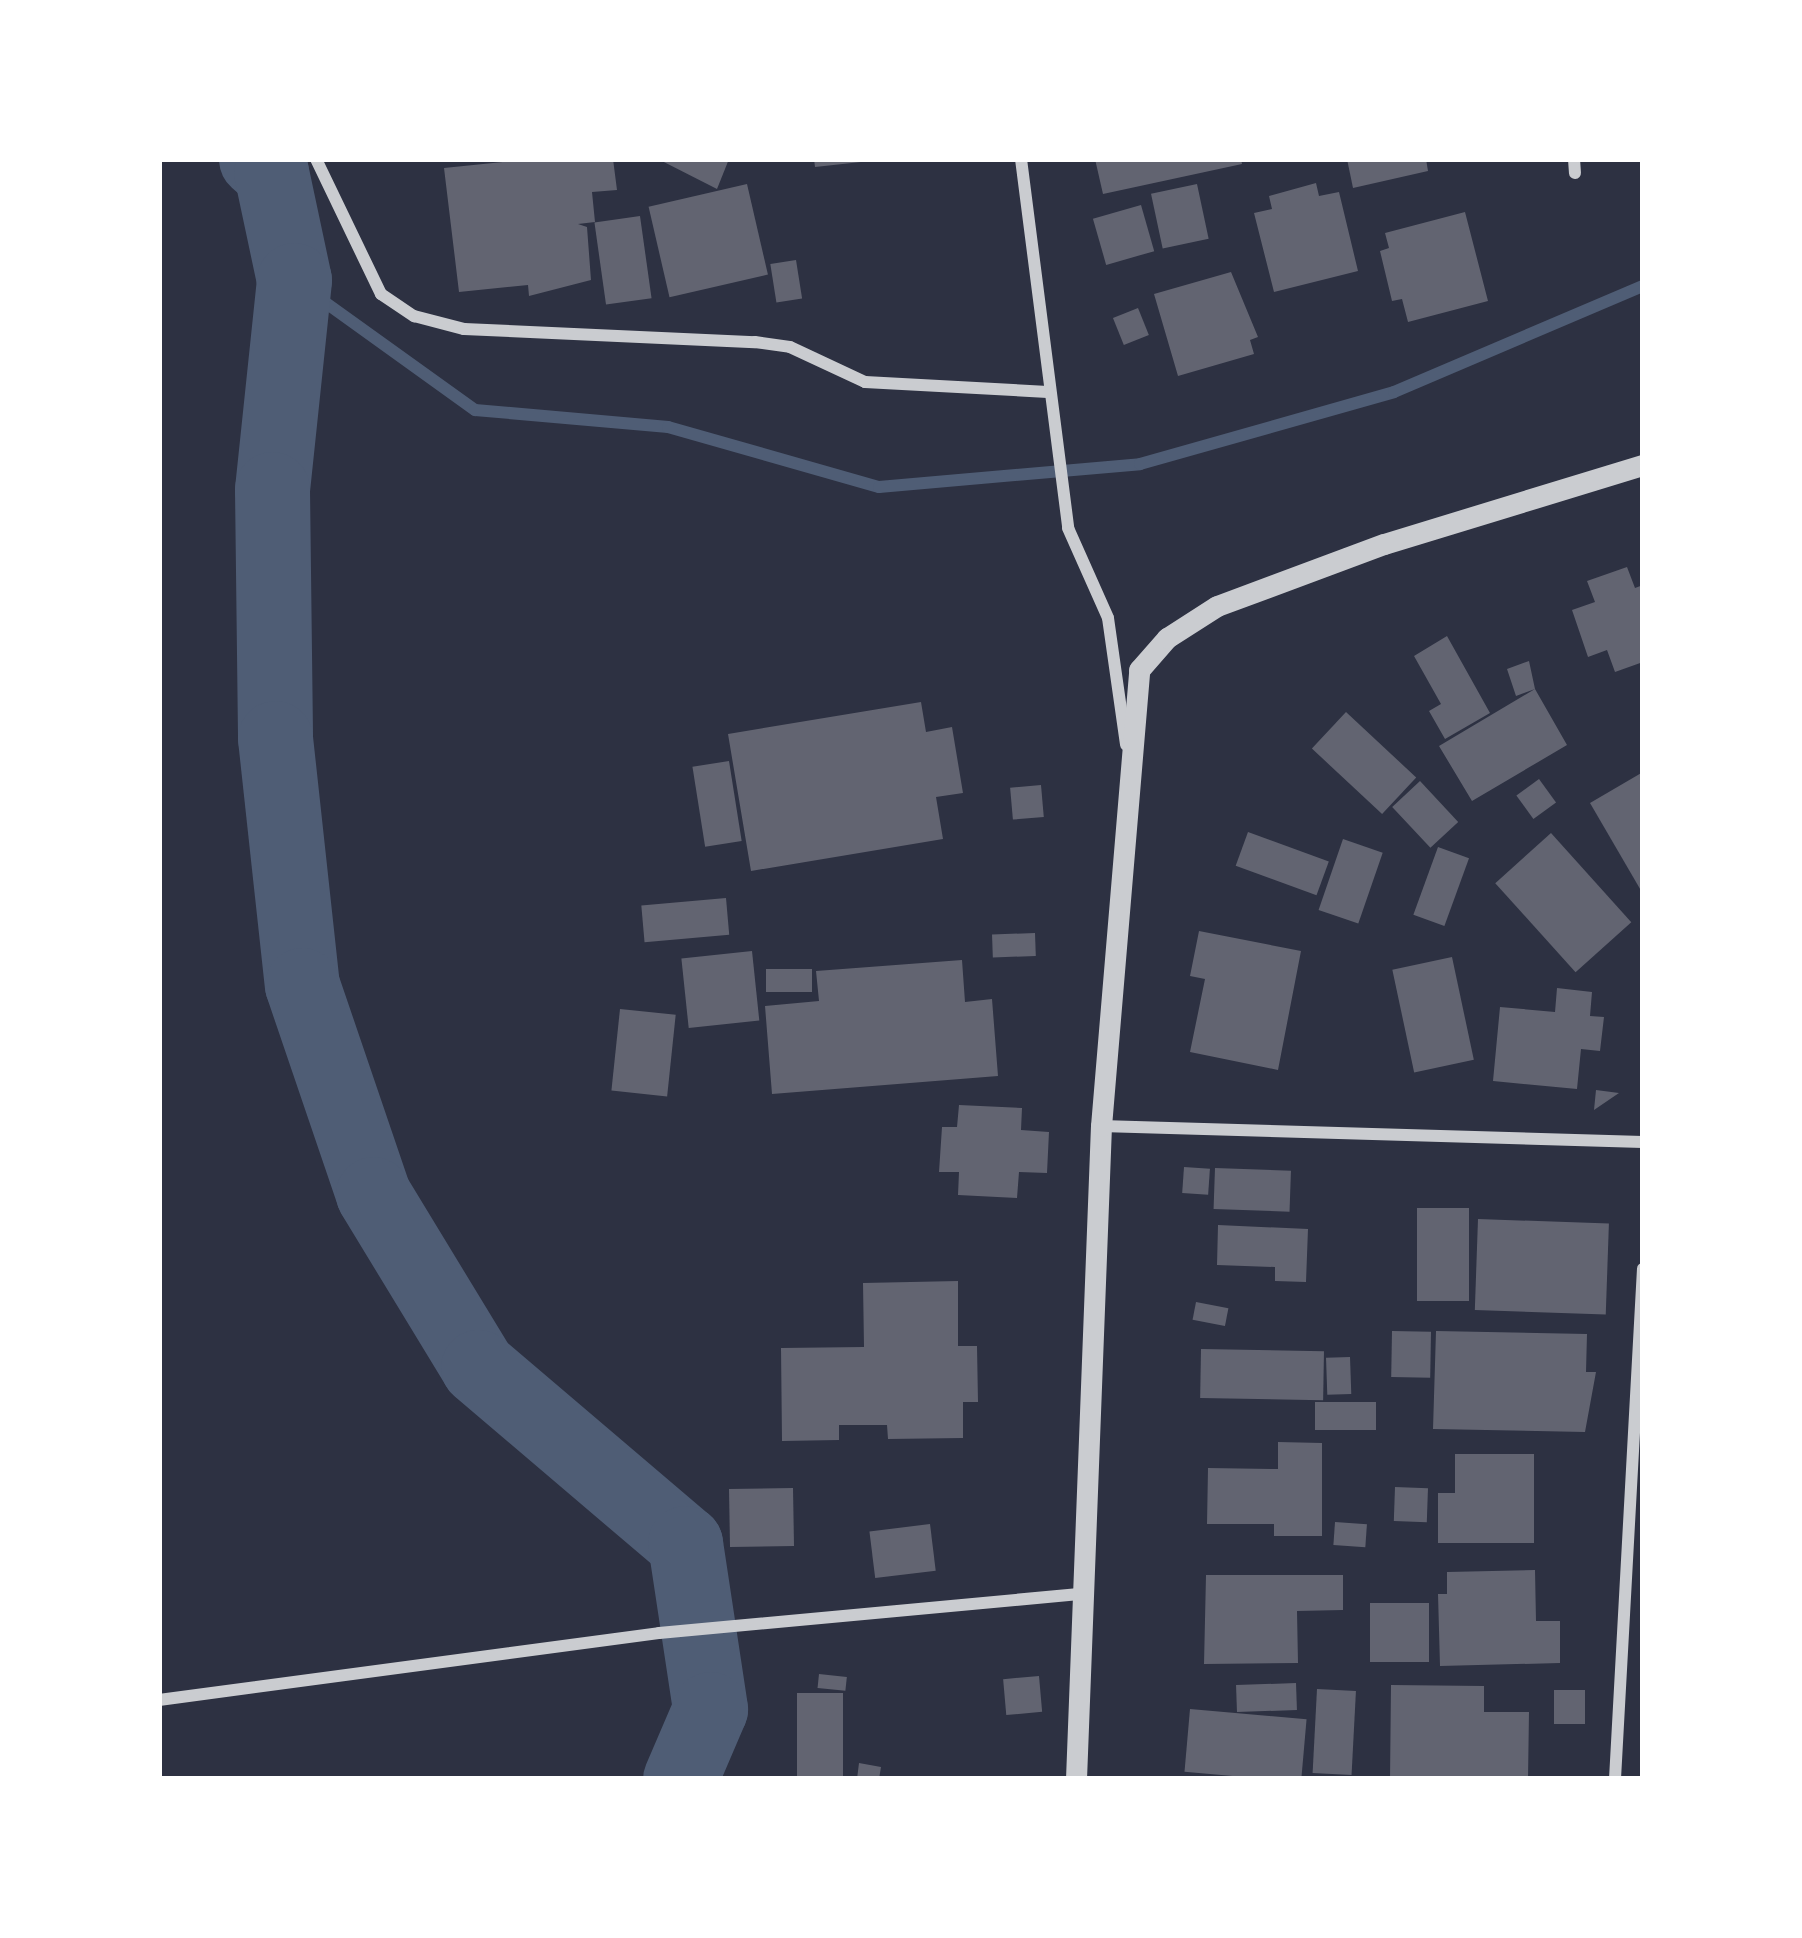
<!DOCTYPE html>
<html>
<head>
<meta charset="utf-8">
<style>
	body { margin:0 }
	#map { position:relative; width:1802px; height:1938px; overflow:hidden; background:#2d3142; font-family:Figtree,sans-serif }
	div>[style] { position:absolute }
	.stream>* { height:12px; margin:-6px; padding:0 6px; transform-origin:6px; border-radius:6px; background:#4f5d75 }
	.river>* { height:75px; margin:-37.5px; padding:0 37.5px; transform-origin:37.5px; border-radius:37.5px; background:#4f5d75 }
	.building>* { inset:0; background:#626471; transform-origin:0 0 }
	.minor>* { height:12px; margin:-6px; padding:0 6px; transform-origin:6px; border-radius:6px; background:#caccd0 }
	.tertiary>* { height:21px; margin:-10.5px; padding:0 10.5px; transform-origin:10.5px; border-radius:10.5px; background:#caccd0 }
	span { translate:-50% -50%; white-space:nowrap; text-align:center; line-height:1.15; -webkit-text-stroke:9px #fff; paint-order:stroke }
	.frame { position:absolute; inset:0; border:162px solid #fff; pointer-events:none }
</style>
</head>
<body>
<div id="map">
	<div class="stream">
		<i style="left:294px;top:280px;width:223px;rotate:35.7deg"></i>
		<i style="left:475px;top:410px;width:194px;rotate:5deg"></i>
		<i style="left:668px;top:427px;width:219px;rotate:15.9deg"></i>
		<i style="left:879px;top:487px;width:262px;rotate:-5deg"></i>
		<i style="left:1140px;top:464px;width:264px;rotate:-15.8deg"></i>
		<i style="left:1394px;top:392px;width:271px;rotate:-23.1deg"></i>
	</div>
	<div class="river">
		<i style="left:256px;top:159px;width:20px;rotate:41deg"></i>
		<i style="left:271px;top:172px;width:110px;rotate:78deg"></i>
		<i style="left:294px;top:280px;width:210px;rotate:96deg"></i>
		<i style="left:272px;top:489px;width:249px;rotate:89.3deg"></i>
		<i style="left:275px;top:738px;width:248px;rotate:83.8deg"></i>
		<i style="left:302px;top:985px;width:221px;rotate:71.2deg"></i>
		<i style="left:373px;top:1194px;width:202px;rotate:58.7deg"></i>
		<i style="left:478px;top:1367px;width:272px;rotate:40.4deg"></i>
		<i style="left:685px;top:1543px;width:168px;rotate:81.4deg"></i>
		<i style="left:710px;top:1709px;width:76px;rotate:113.2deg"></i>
	</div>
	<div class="building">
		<i style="clip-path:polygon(532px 159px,613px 159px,617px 190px,592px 192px,595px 222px,578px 224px,587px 227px,591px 280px,529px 296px,528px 285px,459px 292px,444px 168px)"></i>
		<i style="clip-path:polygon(658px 159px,729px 159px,717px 189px)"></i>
		<i style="clip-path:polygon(814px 159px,861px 159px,861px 162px,815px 167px)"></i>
		<i style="clip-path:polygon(1095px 159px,1241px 159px,1242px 164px,1103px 194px)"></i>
		<i style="clip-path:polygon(1347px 159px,1426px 159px,1428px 171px,1353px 188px)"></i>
		<i style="clip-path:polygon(1316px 183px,1319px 196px,1339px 192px,1358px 271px,1274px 292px,1254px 213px,1272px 209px,1269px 196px)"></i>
		<i style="left:747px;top:184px;width:93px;height:101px;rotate:77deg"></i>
		<i style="left:1197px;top:184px;width:56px;height:47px;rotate:78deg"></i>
		<i style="left:1141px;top:205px;width:48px;height:50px;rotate:74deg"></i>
		<i style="clip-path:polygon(1465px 212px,1488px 301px,1408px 322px,1402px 299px,1392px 301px,1380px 251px,1389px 248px,1385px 233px)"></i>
		<i style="left:640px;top:216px;width:83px;height:46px;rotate:82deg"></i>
		<i style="left:796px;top:260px;width:39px;height:26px;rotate:81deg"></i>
		<i style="clip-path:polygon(1231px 272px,1258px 337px,1250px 340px,1254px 354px,1178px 376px,1154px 294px)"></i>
		<i style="left:1138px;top:308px;width:29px;height:27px;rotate:68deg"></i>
		<i style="clip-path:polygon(1627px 567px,1635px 588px,1643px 585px,1643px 662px,1615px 672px,1607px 650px,1588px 657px,1572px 610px,1595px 602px,1587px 581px)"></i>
		<i style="clip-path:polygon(1447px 636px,1490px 713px,1445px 739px,1429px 711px,1441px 704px,1414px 656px)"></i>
		<i style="clip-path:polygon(1529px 661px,1535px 689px,1567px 745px,1472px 801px,1439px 746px,1535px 689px,1516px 696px,1507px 669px)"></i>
		<i style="clip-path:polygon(921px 702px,926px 732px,952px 727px,963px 793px,936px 797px,943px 839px,751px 871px,728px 734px)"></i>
		<i style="left:1346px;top:712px;width:96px;height:50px;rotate:43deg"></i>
		<i style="left:729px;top:761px;width:81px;height:37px;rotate:81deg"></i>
		<i style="clip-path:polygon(1643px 772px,1643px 894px,1590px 803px)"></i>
		<i style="left:1539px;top:779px;width:29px;height:28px;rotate:54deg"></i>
		<i style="left:1420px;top:781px;width:56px;height:38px;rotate:47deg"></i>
		<i style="left:1041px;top:785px;width:32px;height:31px;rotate:85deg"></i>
		<i style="left:1248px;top:832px;width:86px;height:36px;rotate:20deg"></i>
		<i style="left:1551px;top:833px;width:120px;height:75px;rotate:48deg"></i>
		<i style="left:1343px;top:839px;width:42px;height:75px;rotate:19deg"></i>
		<i style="left:1438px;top:847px;width:33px;height:72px;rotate:20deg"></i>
		<i style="left:726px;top:898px;width:37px;height:85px;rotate:85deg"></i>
		<i style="clip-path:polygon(1199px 931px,1301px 951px,1278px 1070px,1190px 1052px,1205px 979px,1190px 976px)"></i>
		<i style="left:1035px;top:933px;width:23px;height:43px;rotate:88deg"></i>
		<i style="left:752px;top:951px;width:70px;height:71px;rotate:84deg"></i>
		<i style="left:1452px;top:957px;width:105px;height:61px;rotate:78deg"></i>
		<i style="clip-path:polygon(962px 960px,965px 1002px,992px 999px,998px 1076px,772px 1094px,765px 1006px,819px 1001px,816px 971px)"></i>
		<i style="left:812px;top:969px;width:23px;height:46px;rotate:90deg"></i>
		<i style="clip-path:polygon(1557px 988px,1592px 992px,1590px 1016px,1604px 1017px,1600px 1051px,1581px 1049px,1577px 1089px,1493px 1081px,1500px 1007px,1555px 1012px)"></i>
		<i style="left:620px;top:1009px;width:56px;height:82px;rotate:6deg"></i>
		<i style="clip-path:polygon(1596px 1090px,1619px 1093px,1594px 1110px)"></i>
		<i style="clip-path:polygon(959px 1105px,1022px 1108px,1021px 1130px,1049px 1132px,1047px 1173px,1019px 1172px,1017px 1198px,958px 1195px,959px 1172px,939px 1172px,942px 1127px,957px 1127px)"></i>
		<i style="left:1184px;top:1167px;width:26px;height:26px;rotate:4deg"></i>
		<i style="left:1215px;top:1168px;width:76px;height:41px;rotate:2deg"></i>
		<i style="left:1417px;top:1208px;width:52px;height:93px"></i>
		<i style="left:1478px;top:1219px;width:131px;height:91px;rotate:2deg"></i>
		<i style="clip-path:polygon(1218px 1225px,1308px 1229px,1306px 1282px,1275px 1281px,1275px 1267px,1217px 1265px)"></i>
		<i style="clip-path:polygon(958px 1281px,958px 1346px,977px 1346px,978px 1402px,963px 1402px,963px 1438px,888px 1439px,887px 1425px,839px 1425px,839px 1440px,782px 1441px,781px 1348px,864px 1347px,863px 1283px)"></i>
		<i style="left:1196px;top:1302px;width:33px;height:18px;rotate:11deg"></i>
		<i style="left:1392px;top:1331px;width:39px;height:46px;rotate:1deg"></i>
		<i style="clip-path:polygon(1436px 1331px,1587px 1334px,1586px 1372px,1596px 1372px,1585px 1432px,1433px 1429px)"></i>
		<i style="left:1201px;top:1349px;width:123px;height:49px;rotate:1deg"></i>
		<i style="left:1350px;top:1357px;width:37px;height:24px;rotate:88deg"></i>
		<i style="left:1376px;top:1402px;width:28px;height:61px;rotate:90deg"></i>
		<i style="clip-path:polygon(1278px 1442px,1322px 1443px,1322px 1536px,1274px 1536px,1274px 1524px,1207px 1524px,1208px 1468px,1278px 1469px)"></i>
		<i style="clip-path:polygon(1455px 1454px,1534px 1454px,1534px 1543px,1438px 1543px,1438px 1493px,1455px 1493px)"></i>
		<i style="left:1395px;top:1487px;width:33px;height:34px;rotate:2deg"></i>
		<i style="left:793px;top:1488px;width:58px;height:64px;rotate:89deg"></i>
		<i style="left:1335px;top:1522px;width:32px;height:23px;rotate:4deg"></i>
		<i style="left:930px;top:1524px;width:47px;height:61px;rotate:83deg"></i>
		<i style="clip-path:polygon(1535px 1570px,1536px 1621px,1560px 1621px,1560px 1663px,1440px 1666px,1438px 1594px,1447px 1594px,1447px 1572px)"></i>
		<i style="clip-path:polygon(1206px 1575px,1343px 1575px,1343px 1610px,1297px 1611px,1298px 1663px,1204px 1664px)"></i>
		<i style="left:1370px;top:1603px;width:59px;height:59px"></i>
		<i style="left:819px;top:1674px;width:28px;height:14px;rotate:6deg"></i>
		<i style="left:1039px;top:1676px;width:36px;height:36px;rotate:85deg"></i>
		<i style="left:1296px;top:1683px;width:27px;height:60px;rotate:88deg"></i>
		<i style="clip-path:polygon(1391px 1685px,1484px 1686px,1484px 1712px,1529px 1712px,1528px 1779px,1390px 1779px)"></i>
		<i style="left:1317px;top:1689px;width:39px;height:84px;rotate:3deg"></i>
		<i style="left:1554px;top:1690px;width:31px;height:34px"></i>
		<i style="left:843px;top:1693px;width:86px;height:46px;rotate:90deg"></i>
		<i style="left:1190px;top:1709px;width:117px;height:63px;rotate:5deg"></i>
		<i style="clip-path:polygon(859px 1763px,881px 1767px,879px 1779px,857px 1779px)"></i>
	</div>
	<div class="minor">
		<i style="left:316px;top:159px;width:150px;rotate:64.3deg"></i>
		<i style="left:381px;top:294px;width:40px;rotate:34deg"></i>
		<i style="left:414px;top:316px;width:52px;rotate:14.6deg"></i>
		<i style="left:464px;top:329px;width:291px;rotate:2.6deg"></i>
		<i style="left:755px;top:342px;width:35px;rotate:8deg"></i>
		<i style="left:790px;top:347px;width:83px;rotate:25deg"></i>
		<i style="left:865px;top:382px;width:183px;rotate:3.1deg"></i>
		<i style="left:1021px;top:159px;width:372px;rotate:82.7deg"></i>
		<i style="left:1068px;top:528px;width:98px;rotate:66deg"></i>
		<i style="left:1108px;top:618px;width:128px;rotate:81.9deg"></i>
		<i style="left:1574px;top:159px;width:14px;rotate:86deg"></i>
		<i style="left:1101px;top:1126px;width:542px;rotate:1.69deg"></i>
		<i style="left:159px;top:1700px;width:504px;rotate:-7.63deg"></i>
		<i style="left:659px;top:1633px;width:430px;rotate:-5.3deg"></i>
		<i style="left:1615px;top:1779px;width:511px;rotate:-86.86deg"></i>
	</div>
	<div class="tertiary">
		<i style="left:1076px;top:1779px;width:653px;rotate:-87.81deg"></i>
		<i style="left:1101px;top:1126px;width:458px;rotate:-85.2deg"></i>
		<i style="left:1139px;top:670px;width:43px;rotate:-48.8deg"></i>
		<i style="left:1167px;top:638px;width:59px;rotate:-32.6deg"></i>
		<i style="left:1217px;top:606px;width:178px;rotate:-20.4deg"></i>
		<i style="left:1384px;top:544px;width:271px;rotate:-17deg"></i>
	</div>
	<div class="frame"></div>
</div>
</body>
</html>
